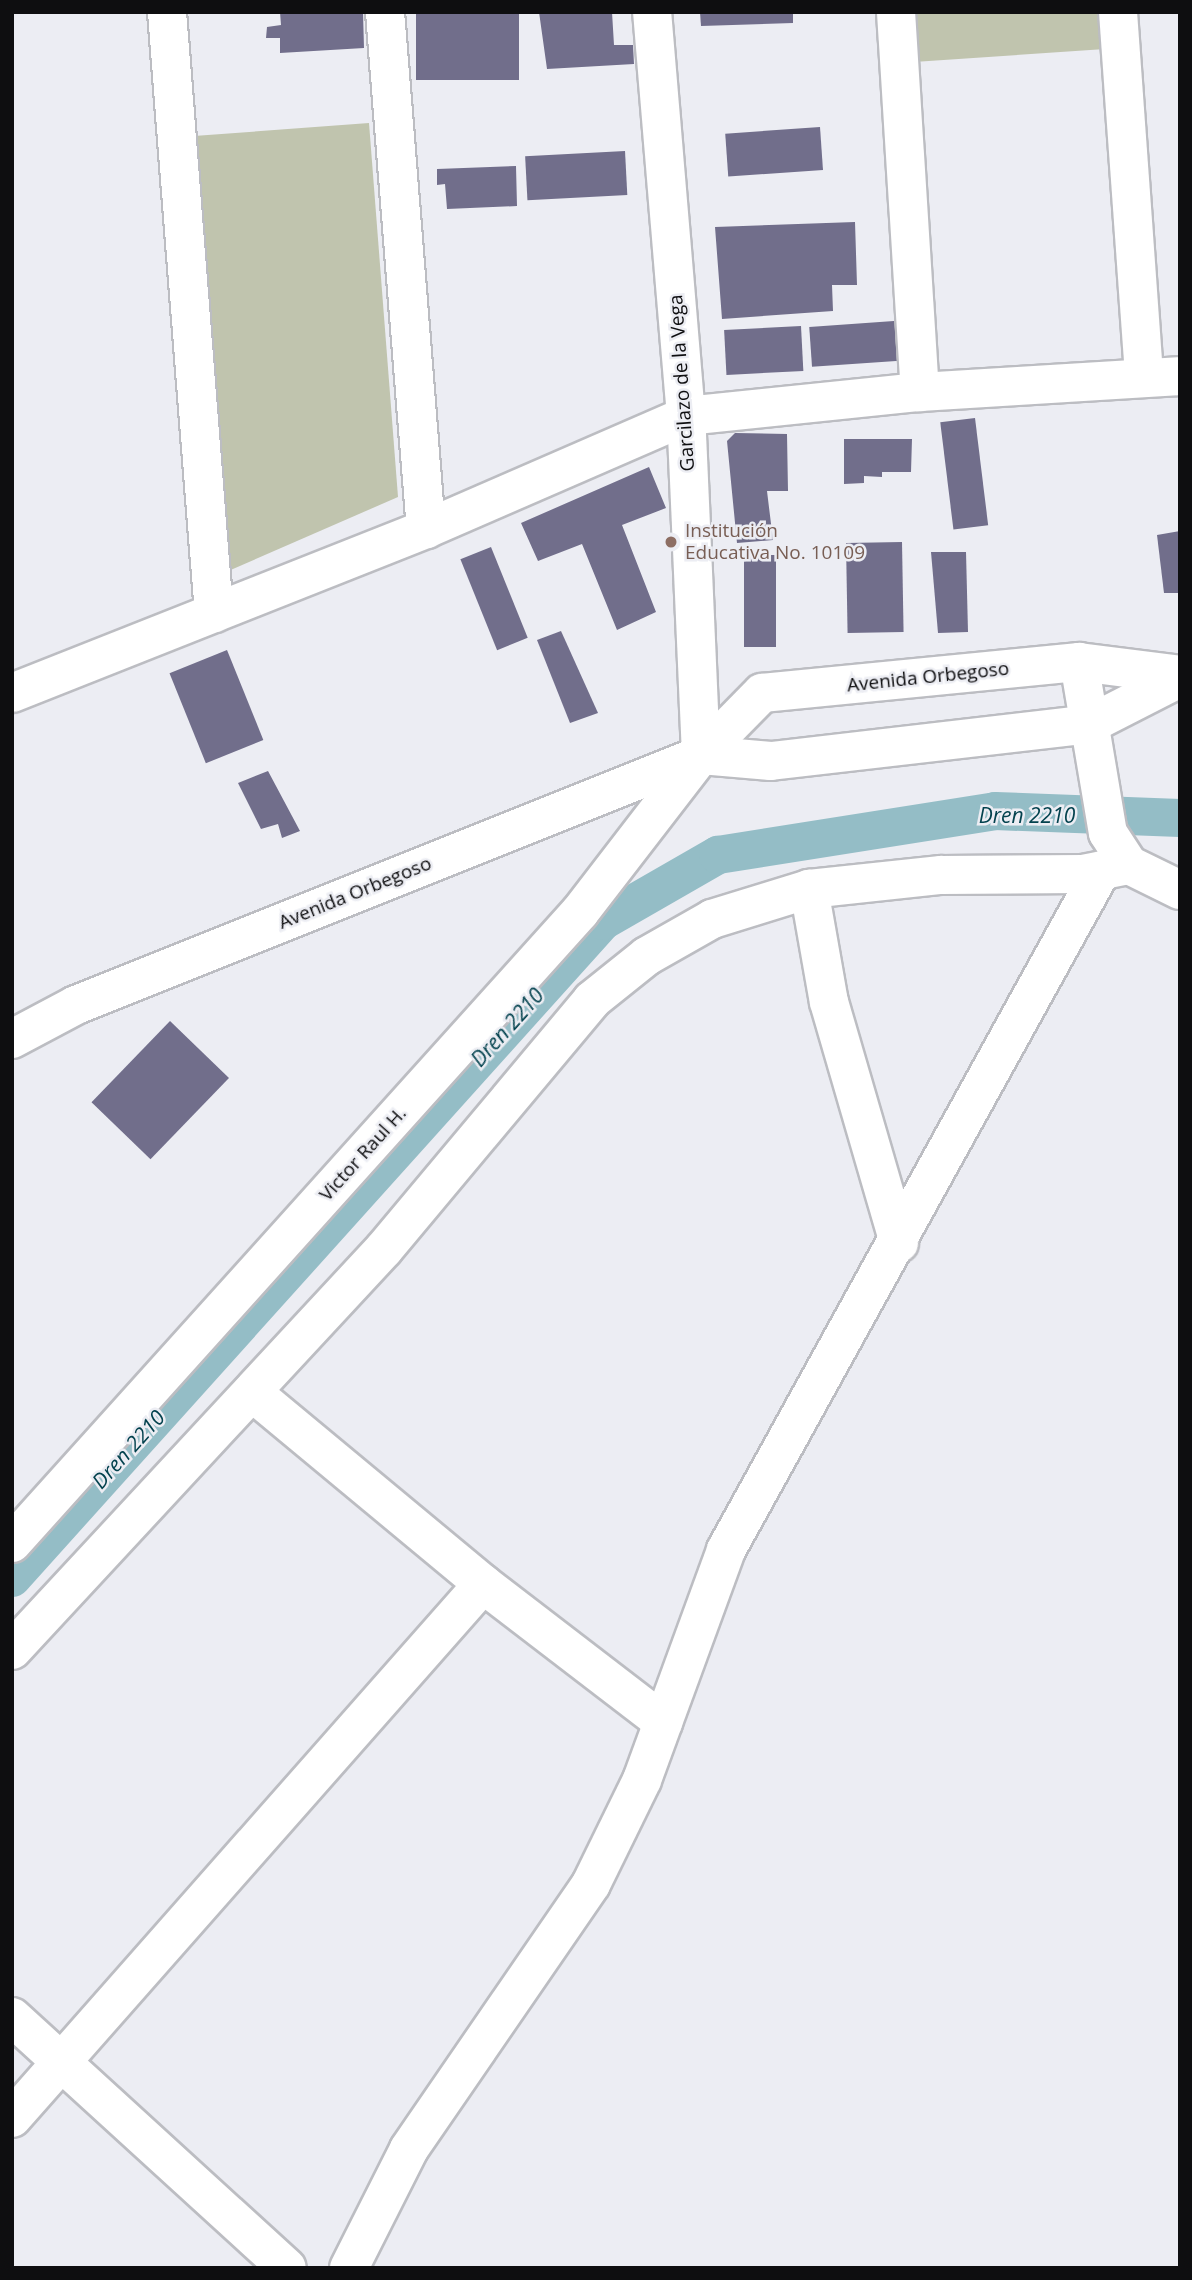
<!DOCTYPE html>
<html>
<head>
<meta charset="utf-8">
<style>
	body { margin:0 }
	#map { position:relative; width:1192px; height:2280px; overflow:hidden; background:#ecedf3; font-family:"Open Sans",sans-serif }
	div>[style] { position:absolute }
	.green>* { inset:0; background:#c0c4ae }
	.canal>* { height:38px; margin:-19px; padding:0 19px; transform-origin:19px; border-radius:19px; background:#94bdc6 }
	.building>* { inset:0; background:#716e8b; transform-origin:0 0 }
	.roads { filter:drop-shadow(2px 0 #bcbdc2) drop-shadow(-2px 0 #bcbdc2) drop-shadow(0 2px #bcbdc2) drop-shadow(0 -2px #bcbdc2) }
	.minor>* { height:38px; margin:-19px; padding:0 19px; transform-origin:19px; border-radius:19px; background:#fff }
	.major>* { height:38px; margin:-19px; padding:0 19px; transform-origin:19px; border-radius:19px; background:#fff }
	.dots>* { width:19px; height:19px; translate:-50% -50%; box-sizing:border-box; border:4px solid #ecedf3; border-radius:50% }
	span { translate:-50% -50%; white-space:nowrap; text-align:center; line-height:1.15; -webkit-text-stroke:5px #ecedf3; paint-order:stroke }
	.street-label { font-size:19px; color:#0e0e10 }
	.education-label { font-size:19px; color:#785e54 }
	.left { translate:0 -50%; text-align:left }
	.water-label { font-size:21px; color:#03424e; font-style:italic }
	.frame { position:absolute; inset:0; border:14px solid #0e0e10; pointer-events:none }
</style>
</head>
<body>
<div id="map">
	<div class="green">
		<i style="clip-path:polygon(896px 12px,1118px 12px,1120px 48px,899px 63px)"></i>
		<i style="clip-path:polygon(369px 123px,398px 497px,226px 572px,194px 136px)"></i>
	</div>
	<div class="canal">
		<i style="left:12px;top:1578px;width:884px;rotate:-48.03deg"></i>
		<i style="left:603px;top:921px;width:133px;rotate:-29.9deg"></i>
		<i style="left:718px;top:855px;width:280px;rotate:-9deg"></i>
		<i style="left:995px;top:811px;width:185px;rotate:2.2deg"></i>
	</div>
	<div class="building">
		<i style="clip-path:polygon(280px 12px,363px 12px,364px 48px,280px 53px,280px 38px,266px 38px,267px 27px,281px 25px)"></i>
		<i style="left:416px;top:12px;width:103px;height:68px"></i>
		<i style="clip-path:polygon(539px 12px,612px 12px,614px 45px,633px 45px,634px 64px,547px 69px)"></i>
		<i style="clip-path:polygon(700px 12px,793px 12px,793px 23px,701px 26px)"></i>
		<i style="left:820px;top:127px;width:43px;height:95px;rotate:86deg"></i>
		<i style="left:625px;top:151px;width:44px;height:100px;rotate:87deg"></i>
		<i style="clip-path:polygon(516px 166px,517px 206px,447px 209px,445px 184px,437px 185px,437px 169px)"></i>
		<i style="clip-path:polygon(855px 222px,857px 285px,832px 285px,833px 311px,722px 319px,715px 227px)"></i>
		<i style="left:908px;top:320px;width:40px;height:99px;rotate:86deg"></i>
		<i style="left:801px;top:326px;width:45px;height:77px;rotate:87deg"></i>
		<i style="left:975px;top:418px;width:108px;height:35px;rotate:83deg"></i>
		<i style="clip-path:polygon(735px 433px,787px 434px,788px 491px,767px 491px,773px 540px,737px 543px,727px 441px)"></i>
		<i style="clip-path:polygon(844px 439px,912px 439px,911px 472px,882px 472px,882px 477px,864px 476px,864px 483px,844px 484px)"></i>
		<i style="clip-path:polygon(649px 467px,666px 508px,622px 525px,656px 612px,617px 630px,582px 544px,538px 561px,521px 523px)"></i>
		<i style="clip-path:polygon(1180px 531px,1180px 593px,1164px 593px,1157px 535px)"></i>
		<i style="left:902px;top:542px;width:90px;height:56px;rotate:89deg"></i>
		<i style="left:491px;top:547px;width:98px;height:33px;rotate:68deg"></i>
		<i style="clip-path:polygon(931px 552px,966px 552px,968px 632px,938px 633px)"></i>
		<i style="left:744px;top:555px;width:32px;height:92px"></i>
		<i style="clip-path:polygon(561px 631px,598px 713px,570px 723px,537px 640px)"></i>
		<i style="left:227px;top:650px;width:97px;height:62px;rotate:68deg"></i>
		<i style="clip-path:polygon(268px 771px,300px 831px,282px 838px,278px 824px,261px 829px,238px 783px)"></i>
		<i style="left:170px;top:1021px;width:82px;height:113px;rotate:44deg"></i>
	</div>
	<div class="roads">
		<div class="minor">
			<i style="left:167px;top:12px;width:603px;rotate:85.53deg"></i>
			<i style="left:385px;top:12px;width:519px;rotate:85.47deg"></i>
			<i style="left:896px;top:12px;width:381px;rotate:86.4deg"></i>
			<i style="left:1118px;top:12px;width:366px;rotate:85.9deg"></i>
			<i style="left:1079px;top:662px;width:173px;rotate:80.4deg"></i>
			<i style="left:1108px;top:833px;width:38px;rotate:57deg"></i>
			<i style="left:1129px;top:865px;width:57px;rotate:26.1deg"></i>
			<i style="left:12px;top:693px;width:445px;rotate:-21.6deg"></i>
			<i style="left:426px;top:529px;width:283px;rotate:-23.5deg"></i>
			<i style="left:686px;top:416px;width:235px;rotate:-5.9deg"></i>
			<i style="left:920px;top:392px;width:260px;rotate:-3.5deg"></i>
			<i style="left:809px;top:889px;width:115px;rotate:80deg"></i>
			<i style="left:829px;top:1002px;width:251px;rotate:73.8deg"></i>
			<i style="left:252px;top:1392px;width:300px;rotate:39.7deg"></i>
			<i style="left:483px;top:1584px;width:227px;rotate:37.5deg"></i>
			<i style="left:12px;top:1543px;width:849px;rotate:-48.01deg"></i>
			<i style="left:580px;top:912px;width:198px;rotate:-52.4deg"></i>
			<i style="left:701px;top:755px;width:339px;rotate:-92.5deg"></i>
			<i style="left:686px;top:416px;width:405px;rotate:-94.8deg"></i>
			<i style="left:12px;top:1650px;width:547px;rotate:-47.15deg"></i>
			<i style="left:384px;top:1249px;width:324px;rotate:-50.1deg"></i>
			<i style="left:592px;top:1000px;width:70px;rotate:-38.7deg"></i>
			<i style="left:647px;top:956px;width:75px;rotate:-29.6deg"></i>
			<i style="left:712px;top:919px;width:102px;rotate:-17.2deg"></i>
			<i style="left:809px;top:889px;width:133px;rotate:-6.1deg"></i>
			<i style="left:941px;top:875px;width:142px;rotate:-0.4deg"></i>
			<i style="left:1083px;top:874px;width:47px;rotate:-11.1deg"></i>
			<i style="left:12px;top:2017px;width:372px;rotate:42.4deg"></i>
			<i style="left:12px;top:2118px;width:712px;rotate:-48.59deg"></i>
			<i style="left:349px;top:2268px;width:133px;rotate:-63.2deg"></i>
			<i style="left:409px;top:2149px;width:321px;rotate:-55.5deg"></i>
			<i style="left:591px;top:1884px;width:116px;rotate:-63.9deg"></i>
			<i style="left:642px;top:1780px;width:245px;rotate:-69.9deg"></i>
			<i style="left:726px;top:1550px;width:776px;rotate:-61.09deg"></i>
		</div>
		<div class="major">
			<i style="left:701px;top:755px;width:70px;rotate:4.9deg"></i>
			<i style="left:771px;top:761px;width:321px;rotate:-6.6deg"></i>
			<i style="left:1090px;top:724px;width:101px;rotate:-27.1deg"></i>
			<i style="left:12px;top:1039px;width:72px;rotate:-28deg"></i>
			<i style="left:76px;top:1005px;width:673px;rotate:-21.8deg"></i>
			<i style="left:701px;top:755px;width:87px;rotate:-45.5deg"></i>
			<i style="left:762px;top:693px;width:319px;rotate:-5.6deg"></i>
			<i style="left:1079px;top:662px;width:102px;rotate:7.3deg"></i>
		</div>
	</div>
	<div class="dots">
		<i style="left:671px;top:542px;background:#8d6e63"></i>
	</div>
	<div class="street-label">
		<span style="left:682px;top:383px;rotate:-94deg">Garcilazo de la Vega</span>
		<span style="left:928px;top:677px;rotate:-6deg">Avenida Orbegoso</span>
		<span style="left:355px;top:893px;rotate:-22deg">Avenida Orbegoso</span>
		<span style="left:363px;top:1154px;rotate:-48deg">Victor Raul H.</span>
	</div>
	<div class="education-label">
		<span class="left" style="left:685px;top:542px">Institución<br>Educativa No. 10109</span>
	</div>
	<div class="water-label">
		<span style="left:1027px;top:815px">Dren 2210</span>
		<span style="left:507px;top:1027px;rotate:-48deg">Dren 2210</span>
		<span style="left:128px;top:1449px;rotate:-48deg">Dren 2210</span>
	</div>
	<div class="frame"></div>
</div>
</body>
</html>
